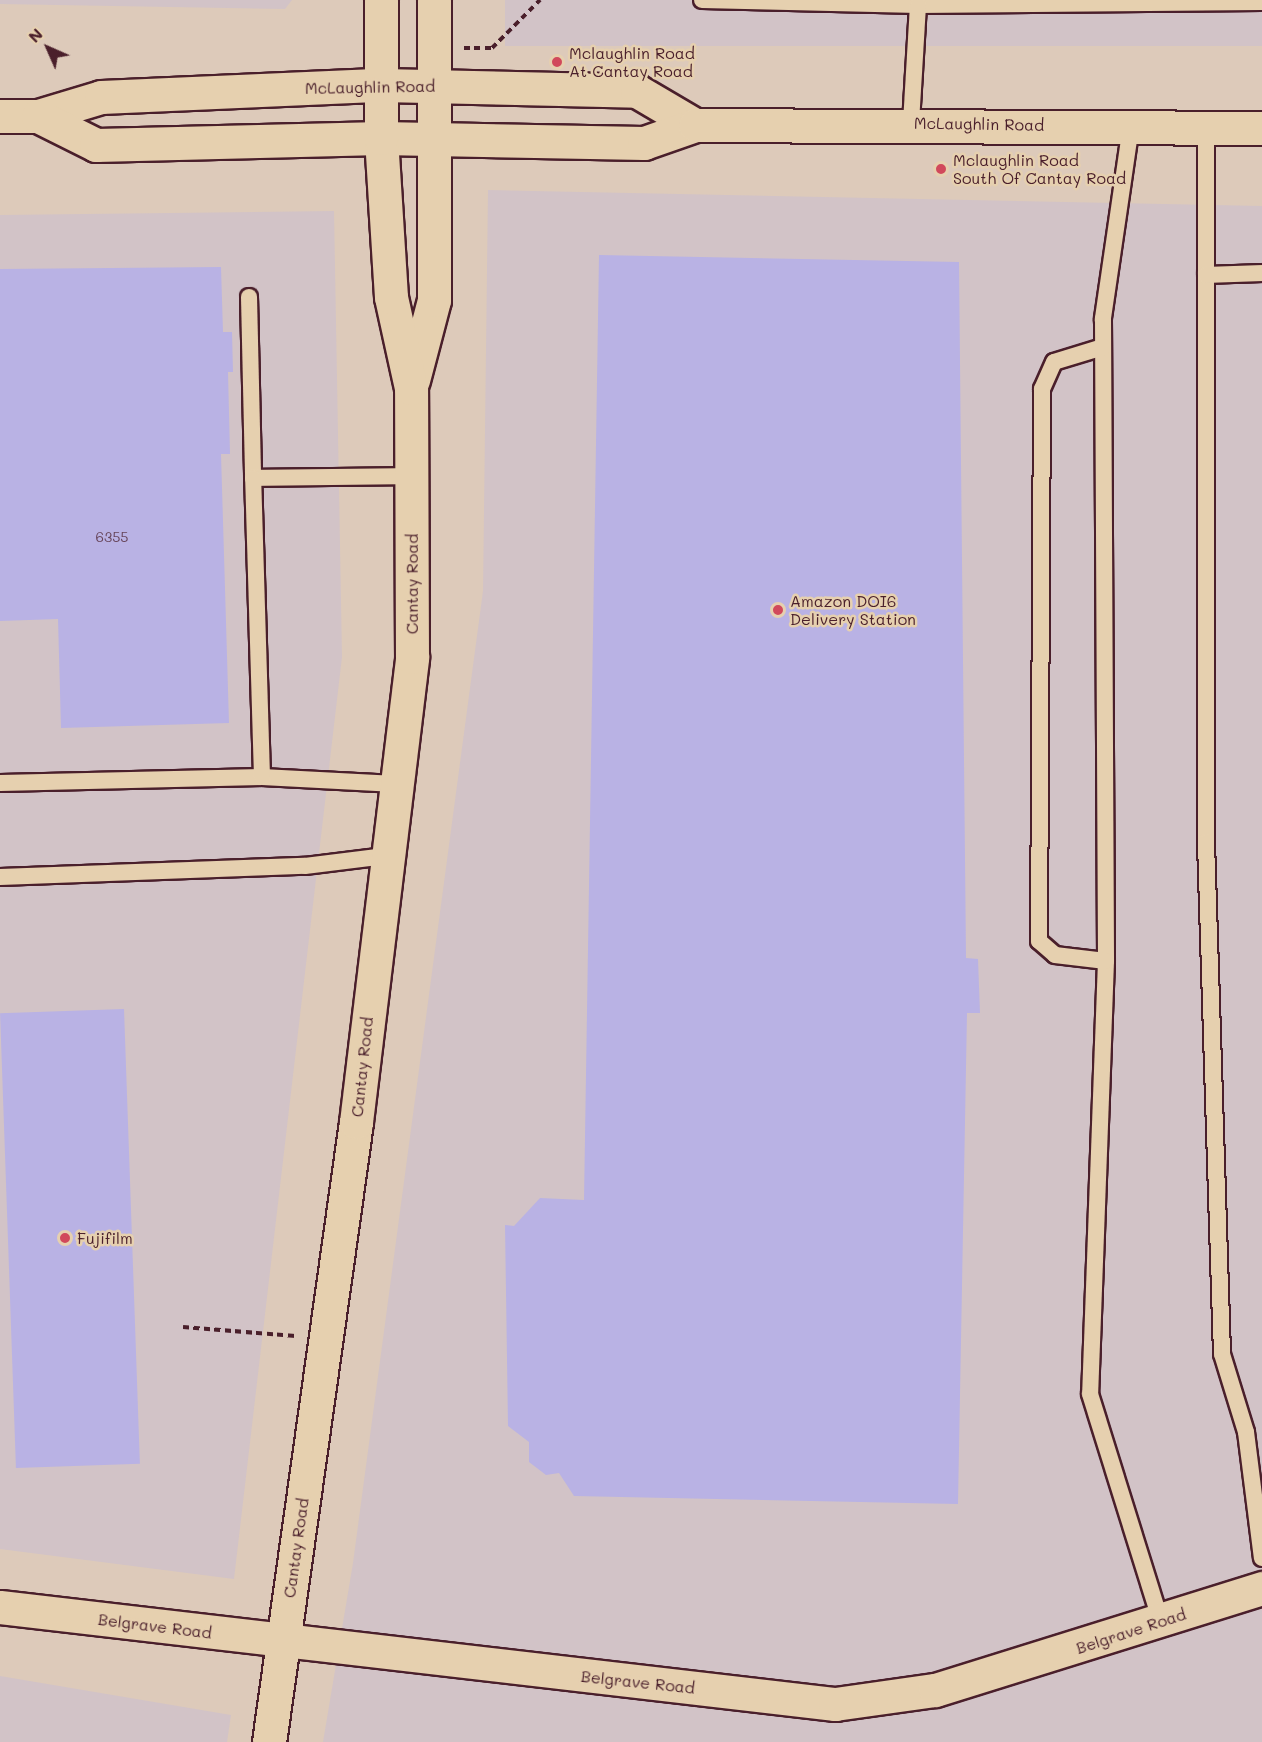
<!DOCTYPE html>
<html>
<head>
<meta charset="utf-8">
<style>
	body { margin:0 }
	#map { position:relative; width:1262px; height:1742px; overflow:hidden; background:#ddcaba; font-family:Mali,sans-serif }
	div>[style] { position:absolute }
	.built>* { inset:0; background:#d2c3c7; transform-origin:0 0 }
	.building>* { inset:0; background:#b9b2e4; transform-origin:0 0 }
	.path>* { height:4px; margin-top:-2px; transform-origin:0; background:repeating-linear-gradient(90deg,#4a1f2b 0 6px,transparent 0 10.5px) }
	.roads { filter:drop-shadow(2px 0 #4a1f2b) drop-shadow(-2px 0 #4a1f2b) drop-shadow(0 2px #4a1f2b) drop-shadow(0 -2px #4a1f2b) }
	.service>* { height:16px; margin:-8px; padding:0 8px; transform-origin:8px; border-radius:8px; background:#e6d0af }
	.minor>* { height:33px; margin:-16.5px; padding:0 16.5px; transform-origin:16.5px; border-radius:16.5px; background:#e6d0af }
	.tertiary>* { height:33px; margin:-16.5px; padding:0 16.5px; transform-origin:16.5px; border-radius:16.5px; background:#e6d0af }
	.dots>* { width:16px; height:16px; translate:-50% -50%; box-sizing:border-box; border:3px solid #e6d0af; border-radius:50% }
	span { translate:-50% -50%; white-space:nowrap; text-align:center; line-height:1.15; -webkit-text-stroke:5px #e6d0af; paint-order:stroke }
	.number-label { font-size:14px; color:#664459 }
	.number-label span { -webkit-text-stroke-width:0 }
	.poi-label { font-size:16px; color:#4a1f2b }
	.left { translate:0 -50%; text-align:left }
	.street-label { font-size:16px; color:#4a1f2b }
	.north { position:absolute; left:18px; top:18px; width:60px; height:60px; -webkit-text-stroke:4px #e6d0af; paint-order:stroke; rotate:315deg; font-size:16px; font-weight:700; line-height:24px; text-align:center; color:#4a1f2b }
	.north::after { content:''; display:block; margin:auto; width:21px; height:27px; background:#4a1f2b; clip-path:polygon(50% 0,100% 100%,50% 72%,0 100%) }
</style>
</head>
<body>
<div id="map">
	<div class="built">
		<i style="clip-path:polygon(0 0,292px 0,285px 9px,0 4px)"></i>
		<i style="left:505px;top:0;width:757px;height:46px"></i>
		<i style="clip-path:polygon(488px 190px,1262px 206px,1262px 1742px,323px 1742px,353px 1563px,483px 591px)"></i>
		<i style="clip-path:polygon(334px 211px,342px 657px,234px 1579px,0 1549px,0 215px)"></i>
		<i style="clip-path:polygon(0 1676px,231px 1715px,227px 1742px,0 1742px)"></i>
	</div>
	<div class="building">
		<i style="clip-path:polygon(599px 255px,959px 262px,966px 958px,978px 959px,980px 1013px,967px 1013px,958px 1504px,574px 1496px,559px 1473px,546px 1475px,529px 1462px,529px 1442px,508px 1426px,505px 1225px,514px 1226px,540px 1198px,584px 1200px)"></i>
		<i style="clip-path:polygon(221px 267px,223px 332px,232px 332px,233px 372px,228px 372px,230px 454px,221px 454px,229px 723px,61px 728px,58px 619px,0 621px,0 269px)"></i>
		<i style="left:124px;top:1009px;width:455px;height:124px;rotate:88deg"></i>
	</div>
	<div class="path">
		<i style="left:464px;top:48px;width:28px"></i>
		<i style="left:492px;top:48px;width:68px;rotate:-45deg"></i>
		<i style="left:183px;top:1327px;width:113px;rotate:4.6deg"></i>
	</div>
	<div class="roads">
		<div class="service">
			<i style="left:702px;top:0;width:216px;rotate:1.3deg"></i>
			<i style="left:918px;top:5px;width:344px;rotate:-0.5deg"></i>
			<i style="left:911px;top:123px;width:118px;rotate:-86.6deg"></i>
			<i style="left:1131px;top:126px;width:195px;rotate:98.3deg"></i>
			<i style="left:1103px;top:319px;width:642px;rotate:89.73deg"></i>
			<i style="left:1106px;top:961px;width:433px;rotate:92.1deg"></i>
			<i style="left:1090px;top:1394px;width:239px;rotate:72.7deg"></i>
			<i style="left:1206px;top:128px;width:714px;rotate:90deg"></i>
			<i style="left:1206px;top:842px;width:512px;rotate:88.21deg"></i>
			<i style="left:1222px;top:1354px;width:82px;rotate:72.9deg"></i>
			<i style="left:1246px;top:1432px;width:127px;rotate:82.8deg"></i>
			<i style="left:1206px;top:275px;width:56px;rotate:-2deg"></i>
			<i style="left:249px;top:297px;width:181px;rotate:88.7deg"></i>
			<i style="left:253px;top:478px;width:158px;rotate:-0.7deg"></i>
			<i style="left:1103px;top:347px;width:51px;rotate:163deg"></i>
			<i style="left:1054px;top:362px;width:30px;rotate:114deg"></i>
			<i style="left:1042px;top:389px;width:552px;rotate:90.31deg"></i>
			<i style="left:1039px;top:941px;width:21px;rotate:41deg"></i>
			<i style="left:1055px;top:955px;width:51px;rotate:6.7deg"></i>
			<i style="left:262px;top:777px;width:134px;rotate:3deg"></i>
			<i style="left:0;top:783px;width:262px;rotate:-1.3deg"></i>
			<i style="left:262px;top:777px;width:299px;rotate:-91.7deg"></i>
			<i style="left:0;top:877px;width:305px;rotate:-2.1deg"></i>
			<i style="left:305px;top:866px;width:81px;rotate:-7.1deg"></i>
		</div>
		<div class="minor">
			<i style="left:0;top:1607px;width:841px;rotate:6.63deg"></i>
			<i style="left:835px;top:1704px;width:101px;rotate:-8deg"></i>
			<i style="left:935px;top:1690px;width:343px;rotate:-17.3deg"></i>
		</div>
		<div class="tertiary">
			<i style="left:0;top:116px;width:38px"></i>
			<i style="left:38px;top:116px;width:66px;rotate:-16.8deg"></i>
			<i style="left:101px;top:97px;width:280px;rotate:-2.5deg"></i>
			<i style="left:381px;top:85px;width:256px;rotate:1.3deg"></i>
			<i style="left:637px;top:91px;width:67px;rotate:30.4deg"></i>
			<i style="left:38px;top:116px;width:65px;rotate:26.6deg"></i>
			<i style="left:96px;top:145px;width:285px;rotate:-1.4deg"></i>
			<i style="left:381px;top:138px;width:263px;rotate:1.1deg"></i>
			<i style="left:644px;top:143px;width:54px;rotate:-19.4deg"></i>
			<i style="left:695px;top:125px;width:567px;rotate:0.3deg"></i>
			<i style="left:413px;top:380px;width:83px;rotate:-75.3deg"></i>
			<i style="left:434px;top:300px;width:300px;rotate:-90deg"></i>
			<i style="left:269px;top:1742px;width:626px;rotate:-82.01deg"></i>
			<i style="left:356px;top:1122px;width:468px;rotate:-83.1deg"></i>
			<i style="left:412px;top:657px;width:269px;rotate:-90.2deg"></i>
			<i style="left:411px;top:388px;width:93px;rotate:-102.4deg"></i>
			<i style="left:391px;top:297px;width:159px;rotate:-93.6deg"></i>
			<i style="left:381px;top:138px;width:138px;rotate:-90deg"></i>
		</div>
	</div>
	<div class="dots">
		<i style="left:557px;top:62px;background:#d1495b"></i>
		<i style="left:941px;top:169px;background:#d1495b"></i>
		<i style="left:778px;top:610px;background:#d1495b"></i>
		<i style="left:65px;top:1238px;background:#d1495b"></i>
	</div>
	<div class="number-label">
		<span style="left:112px;top:537px">6355</span>
	</div>
	<div class="poi-label">
		<span class="left" style="left:569px;top:62px">Mclaughlin Road<br>At Cantay Road</span>
		<span class="left" style="left:953px;top:169px">Mclaughlin Road<br>South Of Cantay Road</span>
		<span class="left" style="left:790px;top:610px">Amazon DOI6<br>Delivery Station</span>
		<span class="left" style="left:77px;top:1238px">Fujifilm</span>
	</div>
	<div class="street-label">
		<span style="left:370px;top:87px;rotate:-1deg">McLaughlin Road</span>
		<span style="left:979px;top:124px;rotate:1deg">McLaughlin Road</span>
		<span style="left:412px;top:584px;rotate:-90deg">Cantay Road</span>
		<span style="left:362px;top:1067px;rotate:-84deg">Cantay Road</span>
		<span style="left:296px;top:1548px;rotate:-82deg">Cantay Road</span>
		<span style="left:155px;top:1626px;rotate:7deg">Belgrave Road</span>
		<span style="left:1131px;top:1631px;rotate:-18deg">Belgrave Road</span>
		<span style="left:638px;top:1682px;rotate:6deg">Belgrave Road</span>
	</div>
	<div class="north">N</div>
</div>
</body>
</html>
